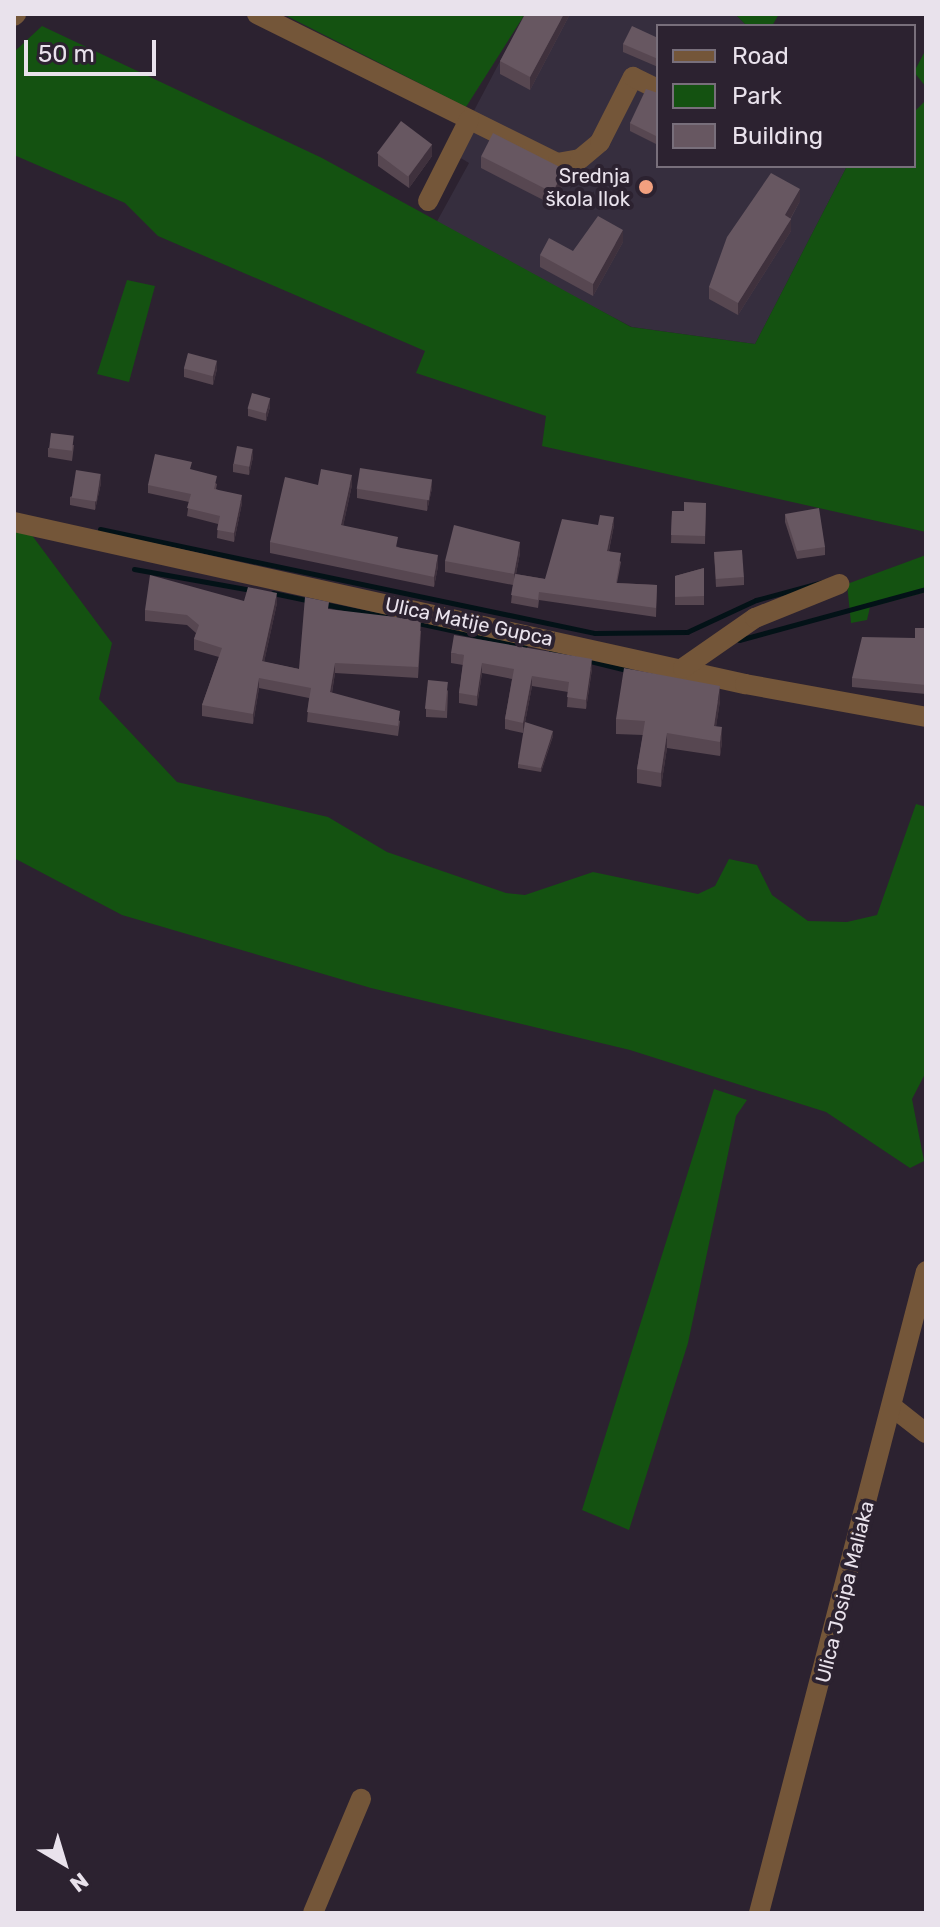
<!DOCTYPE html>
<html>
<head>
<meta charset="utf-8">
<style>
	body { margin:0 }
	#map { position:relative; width:940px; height:1927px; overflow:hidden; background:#2c2230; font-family:Rubik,sans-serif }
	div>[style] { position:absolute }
	.education>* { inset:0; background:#362e3e }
	.green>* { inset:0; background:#145211 }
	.stream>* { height:5px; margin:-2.5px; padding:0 2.5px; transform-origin:2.5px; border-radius:2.5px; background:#031217 }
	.minor>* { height:20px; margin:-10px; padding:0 10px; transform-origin:10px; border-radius:10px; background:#745639 }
	.wall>* { inset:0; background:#574751 }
	.shaded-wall>* { inset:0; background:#3f313d }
	.building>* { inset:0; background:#675761; transform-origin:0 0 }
	.dots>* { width:22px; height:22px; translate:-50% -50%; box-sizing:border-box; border:4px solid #2c2230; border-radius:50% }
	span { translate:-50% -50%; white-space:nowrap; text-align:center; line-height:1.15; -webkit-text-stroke:8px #2c2230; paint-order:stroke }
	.poi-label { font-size:20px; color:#e9e2ec }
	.right { translate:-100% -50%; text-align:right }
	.street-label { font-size:20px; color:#e9e2ec }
	.frame { position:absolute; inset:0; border:16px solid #e9e2ec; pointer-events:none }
	.legend { position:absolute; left:656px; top:24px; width:260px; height:144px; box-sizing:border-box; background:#2c2230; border:2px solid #786f7b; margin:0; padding:10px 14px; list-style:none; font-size:24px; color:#e9e2ec }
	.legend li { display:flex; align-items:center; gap:16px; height:40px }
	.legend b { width:40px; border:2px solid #786f7b }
	.north { position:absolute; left:24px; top:1823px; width:80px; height:80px; -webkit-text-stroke:6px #2c2230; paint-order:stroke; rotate:142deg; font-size:22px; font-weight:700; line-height:32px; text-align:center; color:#e9e2ec }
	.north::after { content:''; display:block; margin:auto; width:28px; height:36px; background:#e9e2ec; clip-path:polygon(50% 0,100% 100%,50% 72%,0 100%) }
	.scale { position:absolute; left:24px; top:40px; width:132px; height:36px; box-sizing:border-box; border:4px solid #e9e2ec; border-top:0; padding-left:10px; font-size:24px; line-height:28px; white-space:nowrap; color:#e9e2ec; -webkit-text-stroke:6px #2c2230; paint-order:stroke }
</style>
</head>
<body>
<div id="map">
	<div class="education">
		<i style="clip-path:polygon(525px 14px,735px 14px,747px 26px,658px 26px,658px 166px,847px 166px,755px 344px,632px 327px,435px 225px,469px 163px,459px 157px,469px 120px)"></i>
	</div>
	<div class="green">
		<i style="clip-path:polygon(283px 14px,525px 14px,466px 107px)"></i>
		<i style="clip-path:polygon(735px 14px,779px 14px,772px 26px,747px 26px)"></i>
		<i style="clip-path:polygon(42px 26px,322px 158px,631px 327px,755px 344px,847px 166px,914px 166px,914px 112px,926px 100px,926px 532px,542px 446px,546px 416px,416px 373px,425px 351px,158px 236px,125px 203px,14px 155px,14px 52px)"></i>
		<i style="clip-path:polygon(924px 53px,926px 55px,926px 87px,914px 72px)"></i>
		<i style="clip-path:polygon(127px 280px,155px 286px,129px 382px,97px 374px)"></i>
		<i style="clip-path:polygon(14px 531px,31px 534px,112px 643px,99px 699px,177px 782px,328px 817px,387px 852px,506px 893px,525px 895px,593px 872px,698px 894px,715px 886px,729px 859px,757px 865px,772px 895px,808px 921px,847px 922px,877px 915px,916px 804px,926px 807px,926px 1072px,912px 1099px,924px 1161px,910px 1168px,826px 1112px,630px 1050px,371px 988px,122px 915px,14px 858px)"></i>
		<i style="clip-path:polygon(926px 555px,926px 592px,870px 607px,867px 620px,851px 623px,847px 584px)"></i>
		<i style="clip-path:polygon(714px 1089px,747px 1100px,736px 1116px,688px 1343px,629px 1530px,582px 1510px)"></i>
	</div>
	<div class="stream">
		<i style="left:100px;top:529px;width:506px;rotate:11.87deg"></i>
		<i style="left:595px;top:633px;width:92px;rotate:-0.6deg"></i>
		<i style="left:687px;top:632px;width:76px;rotate:-24.9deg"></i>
		<i style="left:756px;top:600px;width:77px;rotate:-15.1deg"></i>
		<i style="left:134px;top:569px;width:119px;rotate:10.2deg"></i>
		<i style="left:273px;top:593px;width:38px;rotate:12deg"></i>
		<i style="left:324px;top:604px;width:65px;rotate:11.5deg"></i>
		<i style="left:418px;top:623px;width:109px;rotate:12.1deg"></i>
		<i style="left:739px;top:640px;width:194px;rotate:-15.3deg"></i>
		<i style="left:551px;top:651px;width:22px;rotate:13deg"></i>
		<i style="left:586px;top:660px;width:45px;rotate:14deg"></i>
	</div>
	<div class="minor">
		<i style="left:257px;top:14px;width:335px;rotate:26.4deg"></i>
		<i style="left:557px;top:163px;width:23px;rotate:-10deg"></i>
		<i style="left:580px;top:159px;width:26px;rotate:-40deg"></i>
		<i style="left:600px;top:142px;width:73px;rotate:-63.1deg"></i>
		<i style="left:633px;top:77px;width:28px;rotate:26deg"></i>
		<i style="left:14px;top:16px;width:3px;rotate:-45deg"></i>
		<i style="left:428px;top:201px;width:91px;rotate:-63.2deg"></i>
		<i style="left:14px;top:522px;width:749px;rotate:12.5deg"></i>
		<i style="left:745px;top:684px;width:184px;rotate:10.3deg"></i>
		<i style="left:683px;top:668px;width:88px;rotate:-34.8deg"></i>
		<i style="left:755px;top:618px;width:91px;rotate:-22deg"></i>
		<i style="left:895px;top:1409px;width:39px;rotate:38deg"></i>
		<i style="left:313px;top:1913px;width:124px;rotate:-67.2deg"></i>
		<i style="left:759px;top:1913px;width:663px;rotate:-75.42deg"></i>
	</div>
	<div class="wall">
		<i style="clip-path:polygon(570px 14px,530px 90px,500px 74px,500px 61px)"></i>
		<i style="clip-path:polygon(658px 38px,658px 67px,623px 52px,623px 44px)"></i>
		<i style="clip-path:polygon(658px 93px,656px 144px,630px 131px,630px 123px)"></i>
		<i style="clip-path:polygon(378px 154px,432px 156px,409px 188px,378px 166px)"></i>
		<i style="clip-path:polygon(481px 156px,565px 181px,553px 205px,481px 168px)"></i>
		<i style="clip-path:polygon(800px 201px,791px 218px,791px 231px,738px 315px,709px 299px,709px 287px)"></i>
		<i style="clip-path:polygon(623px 242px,593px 296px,540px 267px,540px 255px,573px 251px)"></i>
		<i style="clip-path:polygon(184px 368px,217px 369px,213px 385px,184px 377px)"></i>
		<i style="clip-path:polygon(270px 407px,266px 421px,248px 416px,248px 408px)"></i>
		<i style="clip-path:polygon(74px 445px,72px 461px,48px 457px,48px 448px)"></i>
		<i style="clip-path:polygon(253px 457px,249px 475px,233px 472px,233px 464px)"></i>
		<i style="clip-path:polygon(192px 470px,217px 484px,216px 489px,242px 503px,234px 542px,217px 538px,218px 524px,187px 516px,189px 502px,148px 493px,148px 485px)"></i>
		<i style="clip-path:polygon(101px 483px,95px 510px,70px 505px,70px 497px)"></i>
		<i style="clip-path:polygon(318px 485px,352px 485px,343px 526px,398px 547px,438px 566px,434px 587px,270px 553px,270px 542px)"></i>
		<i style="clip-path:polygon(432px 488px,427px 511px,357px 498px,357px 489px)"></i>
		<i style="clip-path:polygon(706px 503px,705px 544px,671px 543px,672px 511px,684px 511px)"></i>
		<i style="clip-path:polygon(785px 514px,825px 547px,825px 555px,797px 559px,785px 522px)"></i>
		<i style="clip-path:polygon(598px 525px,614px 525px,609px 551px,621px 562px,617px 583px,657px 585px,656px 617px,539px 600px,538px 608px,511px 603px,513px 585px,445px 572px,445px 561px,520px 553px,516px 574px,545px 579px)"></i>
		<i style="clip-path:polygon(714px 552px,744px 577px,744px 585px,716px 587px)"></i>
		<i style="clip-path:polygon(704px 568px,704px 605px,675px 605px,675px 576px)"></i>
		<i style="clip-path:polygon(244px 601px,277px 603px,264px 662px,299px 669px,329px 609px,421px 631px,418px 678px,335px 673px,332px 693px,400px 721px,398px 736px,307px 722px,309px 698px,259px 688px,253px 724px,202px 716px,202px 705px,219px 657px,194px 650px,194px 639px,196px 633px,187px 625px,145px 621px,145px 610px)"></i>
		<i style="clip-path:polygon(926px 628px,926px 694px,852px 687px,852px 678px,915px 638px)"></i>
		<i style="clip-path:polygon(451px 653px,592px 669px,586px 709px,567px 707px,568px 692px,532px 686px,523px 733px,505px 729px,505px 719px,512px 679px,482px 673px,477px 706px,459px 703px,459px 693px,463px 665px,451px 663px)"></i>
		<i style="clip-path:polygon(448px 690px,447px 718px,426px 717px,426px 709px)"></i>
		<i style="clip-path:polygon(720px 701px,716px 726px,722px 742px,720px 756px,667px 748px,661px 787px,637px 783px,637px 769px,643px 735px,616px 734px,616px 719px)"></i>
		<i style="clip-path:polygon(553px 736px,541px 772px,518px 768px,518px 764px)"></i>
	</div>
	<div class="shaded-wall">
		<i style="clip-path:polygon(564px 14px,570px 14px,530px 90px,530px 77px)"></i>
		<i style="clip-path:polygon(432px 144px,432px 156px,409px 188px,409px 176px)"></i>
		<i style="clip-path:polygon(565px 169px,565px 181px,553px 205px,553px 192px)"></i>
		<i style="clip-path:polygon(800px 189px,800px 201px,785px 228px,785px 215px)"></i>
		<i style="clip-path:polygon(791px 219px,791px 231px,738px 315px,738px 303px)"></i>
		<i style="clip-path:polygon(623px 230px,623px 242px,593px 296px,593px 284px)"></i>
		<i style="clip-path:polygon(217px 361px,217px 369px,213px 385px,213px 376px)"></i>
		<i style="clip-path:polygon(270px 398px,270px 407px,266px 421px,266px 413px)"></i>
		<i style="clip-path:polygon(253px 449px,253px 457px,249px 475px,249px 467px)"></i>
		<i style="clip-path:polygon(101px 474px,101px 483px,95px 510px,95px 502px)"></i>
		<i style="clip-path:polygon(352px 475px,352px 485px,341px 536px,341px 525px)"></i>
		<i style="clip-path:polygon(432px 480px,432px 488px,427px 511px,427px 502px)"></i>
		<i style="clip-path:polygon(242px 495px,242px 503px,234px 542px,234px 533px)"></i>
		<i style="clip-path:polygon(614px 517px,614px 525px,607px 559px,607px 551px)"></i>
		<i style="clip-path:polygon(520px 542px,520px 553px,514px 585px,514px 574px)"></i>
		<i style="clip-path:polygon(438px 555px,438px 566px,434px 587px,434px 577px)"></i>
		<i style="clip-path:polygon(277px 593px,277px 603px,262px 672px,262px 661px)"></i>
		<i style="clip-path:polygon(592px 659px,592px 669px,586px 709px,586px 700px)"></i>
		<i style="clip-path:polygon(335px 663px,335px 673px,330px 703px,330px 692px)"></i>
		<i style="clip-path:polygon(482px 663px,482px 673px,477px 706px,477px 696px)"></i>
		<i style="clip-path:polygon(532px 676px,532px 686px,523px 733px,523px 723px)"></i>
		<i style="clip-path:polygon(259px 678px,259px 688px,253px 724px,253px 714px)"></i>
		<i style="clip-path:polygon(720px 686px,720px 701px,714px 741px,714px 726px)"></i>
		<i style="clip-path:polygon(722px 727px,722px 742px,720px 756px,720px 742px)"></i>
		<i style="clip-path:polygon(553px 731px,553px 736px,541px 772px,541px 768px)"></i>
		<i style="clip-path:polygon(667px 733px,667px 748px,661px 787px,661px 773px)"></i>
	</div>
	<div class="building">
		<i style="clip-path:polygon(525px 14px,564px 14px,530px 77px,500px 61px)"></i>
		<i style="clip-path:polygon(632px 26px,658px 38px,658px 59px,623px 44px)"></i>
		<i style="clip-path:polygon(646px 89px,658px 93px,658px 132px,656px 136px,630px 123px)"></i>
		<i style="left:401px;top:121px;width:39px;height:40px;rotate:37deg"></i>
		<i style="left:493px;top:133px;width:80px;height:26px;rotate:27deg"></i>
		<i style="clip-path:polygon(771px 173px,800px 189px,785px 215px,791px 219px,738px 303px,709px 287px,727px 237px)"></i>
		<i style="clip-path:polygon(598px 216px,623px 230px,593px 284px,540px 255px,549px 238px,573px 251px)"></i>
		<i style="left:188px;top:353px;width:30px;height:16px;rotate:15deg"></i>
		<i style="left:252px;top:393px;width:19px;height:16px;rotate:16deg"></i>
		<i style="left:51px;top:433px;width:23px;height:15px;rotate:7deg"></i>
		<i style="left:237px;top:446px;width:16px;height:18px;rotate:11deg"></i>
		<i style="clip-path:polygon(155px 454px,192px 462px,190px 469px,217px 476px,214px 489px,242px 495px,234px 533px,217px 530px,220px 516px,187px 508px,191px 494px,148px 485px)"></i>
		<i style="left:360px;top:468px;width:73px;height:21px;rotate:9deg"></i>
		<i style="clip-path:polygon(321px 469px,352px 475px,341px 525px,398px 537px,396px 547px,438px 555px,434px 577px,270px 542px,285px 477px,318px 485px)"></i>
		<i style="left:76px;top:470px;width:25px;height:28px;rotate:9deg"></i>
		<i style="clip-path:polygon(684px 502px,706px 503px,705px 536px,671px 535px,672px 511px,684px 511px)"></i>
		<i style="clip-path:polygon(819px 508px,825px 547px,797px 551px,785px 514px)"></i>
		<i style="clip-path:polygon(600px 515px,614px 517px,607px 551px,621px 553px,616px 583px,657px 585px,656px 608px,539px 592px,538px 600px,511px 595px,515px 574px,545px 579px,562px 519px,598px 525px)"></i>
		<i style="clip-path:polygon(454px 525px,520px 542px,514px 574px,445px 561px)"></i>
		<i style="left:742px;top:550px;width:27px;height:28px;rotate:86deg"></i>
		<i style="clip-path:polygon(704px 568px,704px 596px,675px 597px,675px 576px)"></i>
		<i style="clip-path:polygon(150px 575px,244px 601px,248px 587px,277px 593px,262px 661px,299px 669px,305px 597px,329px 602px,328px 609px,421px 620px,418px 667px,335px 663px,330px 692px,400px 711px,398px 726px,307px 712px,311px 688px,259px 678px,253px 714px,202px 705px,222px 648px,194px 639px,199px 625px,187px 615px,145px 610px)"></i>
		<i style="clip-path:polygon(915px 628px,926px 628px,926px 685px,852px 678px,862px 637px,915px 638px)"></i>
		<i style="clip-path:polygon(454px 635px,592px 659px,586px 700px,567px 697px,569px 682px,532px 676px,523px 723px,505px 719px,514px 669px,482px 663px,477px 696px,459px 693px,464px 655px,451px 653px)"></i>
		<i style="clip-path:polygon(624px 668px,720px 686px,714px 726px,722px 727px,720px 742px,667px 733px,661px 773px,637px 769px,645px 721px,616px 719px)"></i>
		<i style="left:428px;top:680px;width:20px;height:29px;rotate:6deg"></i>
		<i style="clip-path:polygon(525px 722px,553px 731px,541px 768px,518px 764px)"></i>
	</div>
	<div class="dots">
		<i style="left:646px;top:187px;background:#f2a07f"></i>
	</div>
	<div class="poi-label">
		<span class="right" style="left:630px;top:188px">Srednja<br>škola Ilok</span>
	</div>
	<div class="street-label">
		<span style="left:469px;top:622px;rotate:12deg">Ulica Matije Gupca</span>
		<span style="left:845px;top:1592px;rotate:-76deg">Ulica Josipa Maliaka</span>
	</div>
	<div class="frame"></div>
	<ul class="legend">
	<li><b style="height:10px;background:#745639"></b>Road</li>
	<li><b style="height:22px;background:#145211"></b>Park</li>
	<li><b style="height:22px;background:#675761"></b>Building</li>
	</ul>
	<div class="north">N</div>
	<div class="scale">50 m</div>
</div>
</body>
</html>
